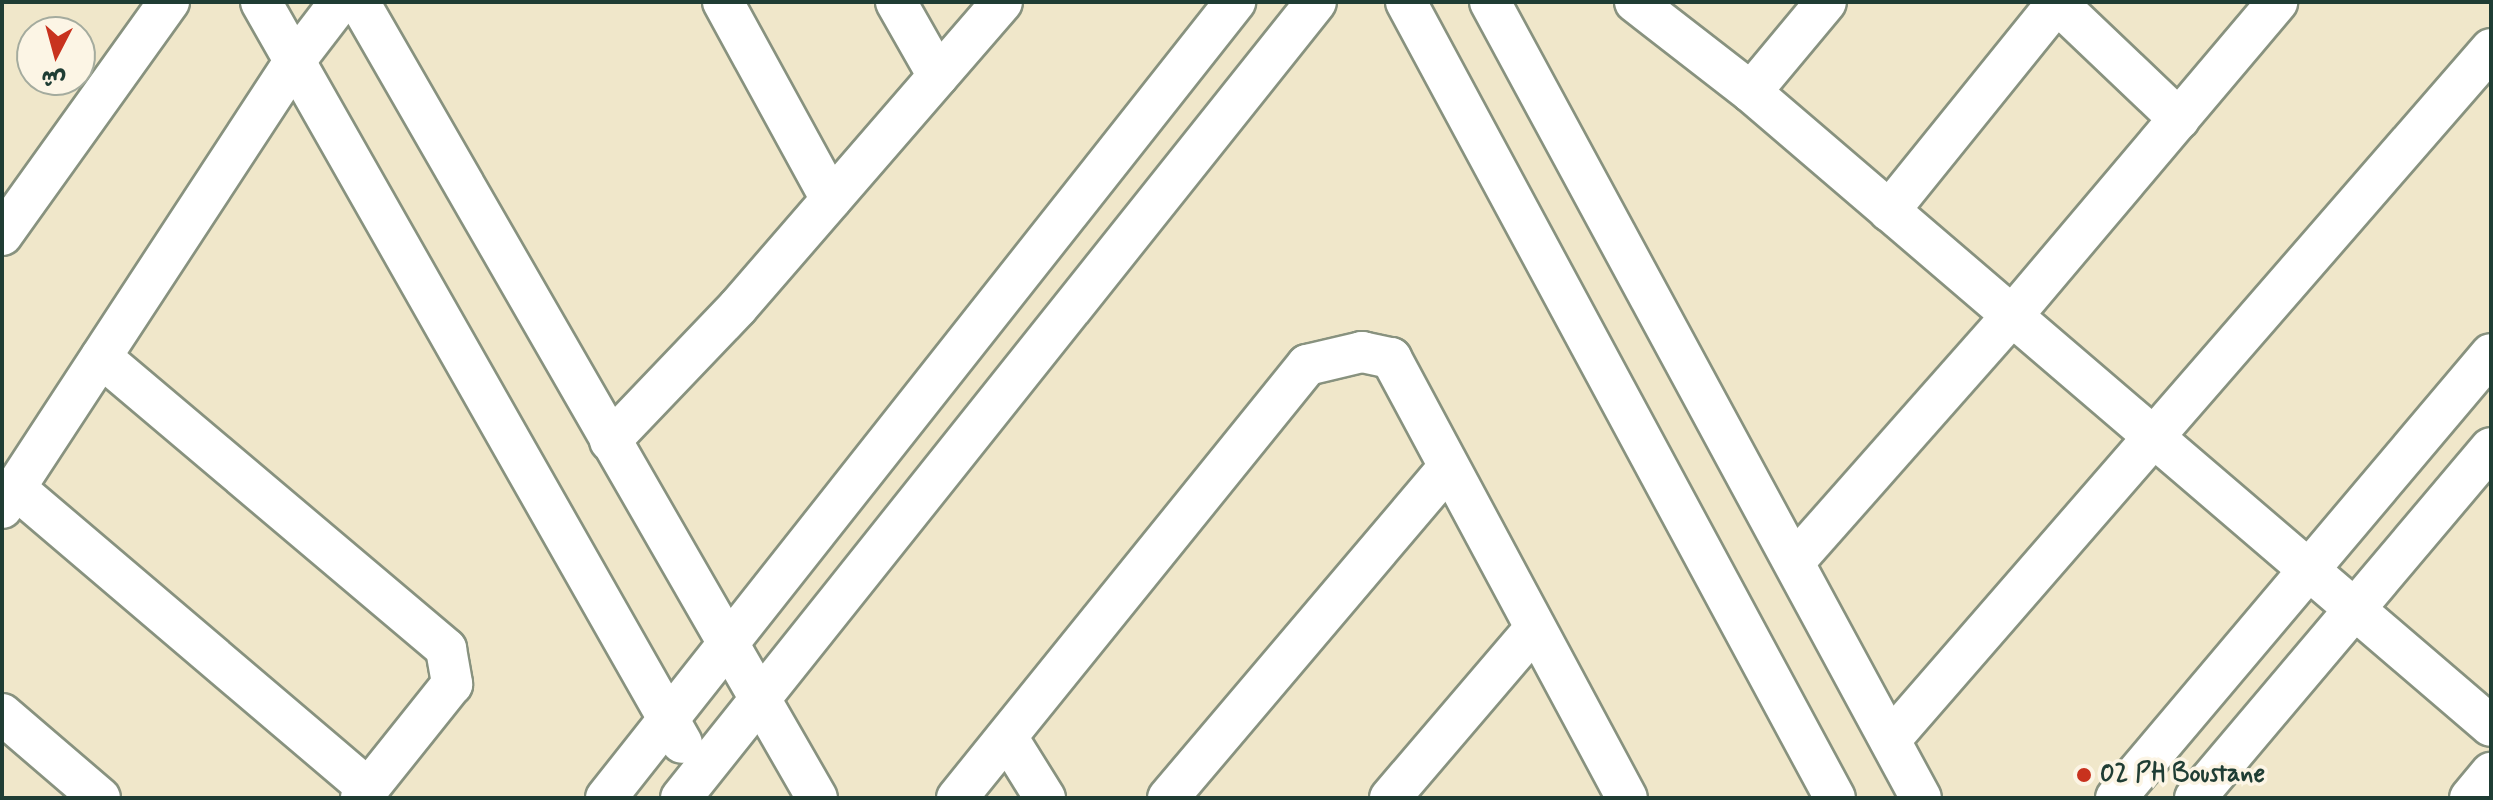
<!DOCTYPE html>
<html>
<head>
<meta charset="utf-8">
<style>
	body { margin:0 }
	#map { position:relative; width:2493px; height:800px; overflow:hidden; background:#f0e7ca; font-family:Mynerve,"Playpen Sans Arabic",sans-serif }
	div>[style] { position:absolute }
	.roads { filter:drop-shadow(2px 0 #88927f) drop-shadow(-2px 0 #88927f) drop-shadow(0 2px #88927f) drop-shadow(0 -2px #88927f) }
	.minor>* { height:40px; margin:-20px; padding:0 20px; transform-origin:20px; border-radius:20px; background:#fff }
	.dots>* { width:22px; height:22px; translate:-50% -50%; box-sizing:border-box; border:4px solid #fcf5e5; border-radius:50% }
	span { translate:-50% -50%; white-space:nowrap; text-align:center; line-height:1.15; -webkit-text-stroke:7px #fcf5e5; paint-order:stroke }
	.poi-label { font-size:26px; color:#1f3d34; font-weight:700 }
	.left { translate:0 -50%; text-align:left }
	.frame { position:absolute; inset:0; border:4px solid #1f3d34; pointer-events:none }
	.north { position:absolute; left:16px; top:16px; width:80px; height:80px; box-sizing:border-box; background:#fcf5e5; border:2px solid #a4ab9e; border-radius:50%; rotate:186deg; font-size:22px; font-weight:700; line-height:32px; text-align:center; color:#1f3d34 }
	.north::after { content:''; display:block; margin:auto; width:28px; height:36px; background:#c8321e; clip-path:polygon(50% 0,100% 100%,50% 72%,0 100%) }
</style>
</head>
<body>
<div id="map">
	<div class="roads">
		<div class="minor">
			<i style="left:261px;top:2px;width:852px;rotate:60.4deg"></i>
			<i style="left:359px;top:2px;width:918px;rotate:60.08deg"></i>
			<i style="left:723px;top:2px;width:225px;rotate:61.3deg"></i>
			<i style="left:896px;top:2px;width:85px;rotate:60.4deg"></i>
			<i style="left:1406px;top:2px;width:904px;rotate:61.68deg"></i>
			<i style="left:1490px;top:2px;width:905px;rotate:61.57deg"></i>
			<i style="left:1635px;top:2px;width:147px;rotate:37.8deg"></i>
			<i style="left:1751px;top:92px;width:974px;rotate:40.59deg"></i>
			<i style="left:2056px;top:2px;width:170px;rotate:43.6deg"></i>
			<i style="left:1751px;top:92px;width:117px;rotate:-50.2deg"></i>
			<i style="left:1889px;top:211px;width:267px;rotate:-51.1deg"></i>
			<i style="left:2px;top:235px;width:287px;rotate:-54.4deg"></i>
			<i style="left:101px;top:357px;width:452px;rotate:40.2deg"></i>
			<i style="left:446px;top:649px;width:36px;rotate:80deg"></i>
			<i style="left:452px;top:684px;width:146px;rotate:128.6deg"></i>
			<i style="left:610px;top:441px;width:185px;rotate:-46.3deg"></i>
			<i style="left:738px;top:307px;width:403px;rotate:-49.1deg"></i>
			<i style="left:15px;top:488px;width:465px;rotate:40.4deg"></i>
			<i style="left:2px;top:508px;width:533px;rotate:-56.79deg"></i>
			<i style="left:294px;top:62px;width:76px;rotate:-52.5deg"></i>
			<i style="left:1794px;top:562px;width:329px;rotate:-48.5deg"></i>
			<i style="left:2012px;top:316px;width:411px;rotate:-49.8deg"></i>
			<i style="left:2px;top:714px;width:129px;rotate:40.6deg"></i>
			<i style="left:1007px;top:737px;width:72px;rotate:58.1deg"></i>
			<i style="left:1890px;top:740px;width:916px;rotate:-48.98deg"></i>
			<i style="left:606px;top:798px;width:1015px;rotate:-51.68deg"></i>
			<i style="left:681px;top:798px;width:1018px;rotate:-51.42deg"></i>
			<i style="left:957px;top:798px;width:557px;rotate:-51.05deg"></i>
			<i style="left:1307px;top:365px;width:57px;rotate:-13.3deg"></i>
			<i style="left:1362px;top:352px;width:30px;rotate:12deg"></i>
			<i style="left:1391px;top:358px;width:499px;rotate:61.8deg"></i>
			<i style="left:1168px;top:798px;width:434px;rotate:-49.7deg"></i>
			<i style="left:1390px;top:798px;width:223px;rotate:-49.5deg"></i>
			<i style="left:2116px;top:798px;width:581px;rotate:-49.82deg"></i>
			<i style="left:2195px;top:798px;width:458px;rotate:-49.8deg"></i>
			<i style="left:2470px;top:798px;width:33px;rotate:-50deg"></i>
		</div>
	</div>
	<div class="dots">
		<i style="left:2084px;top:775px;background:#c8321e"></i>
	</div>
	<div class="poi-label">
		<span class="left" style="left:2100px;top:775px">02 PH Boustane</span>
	</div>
	<div class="frame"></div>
	<div class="north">ش</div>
</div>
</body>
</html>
